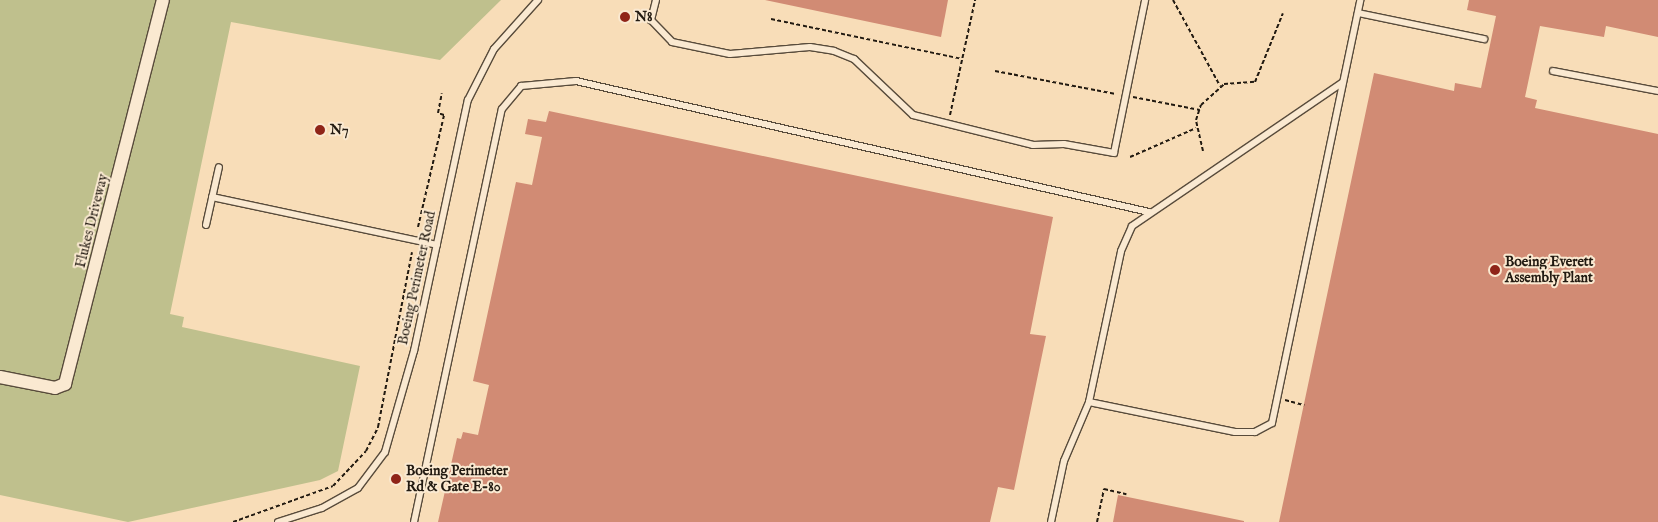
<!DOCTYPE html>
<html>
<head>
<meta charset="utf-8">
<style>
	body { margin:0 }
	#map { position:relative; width:1658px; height:522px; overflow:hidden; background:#f8ddb8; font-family:"IM FELL English",serif }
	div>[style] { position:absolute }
	.green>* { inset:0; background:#bfc08d }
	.building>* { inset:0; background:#d18b74 }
	.path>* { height:2px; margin-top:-1px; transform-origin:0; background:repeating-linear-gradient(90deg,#221a11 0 4px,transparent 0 6.5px) }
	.roads { filter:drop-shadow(1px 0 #584b3b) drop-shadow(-1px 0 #584b3b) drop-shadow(0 1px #584b3b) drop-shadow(0 -1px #584b3b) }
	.service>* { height:6px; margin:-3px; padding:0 3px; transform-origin:3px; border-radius:3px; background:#fae9d1 }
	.minor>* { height:12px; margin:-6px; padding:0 6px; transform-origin:6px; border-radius:6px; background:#fae9d1 }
	.dots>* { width:14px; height:14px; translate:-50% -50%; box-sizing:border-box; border:2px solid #fae9d1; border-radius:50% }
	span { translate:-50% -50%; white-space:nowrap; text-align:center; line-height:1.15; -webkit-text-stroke:4px #fae9d1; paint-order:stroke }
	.poi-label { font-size:14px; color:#221a11; font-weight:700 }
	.left { translate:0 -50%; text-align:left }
	.street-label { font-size:14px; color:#221a11 }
</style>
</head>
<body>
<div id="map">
	<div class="green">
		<i style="clip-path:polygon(0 0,501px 0,440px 60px,231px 22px,170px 314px,184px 317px,182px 327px,360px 366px,338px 471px,320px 480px,128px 522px,0 495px)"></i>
	</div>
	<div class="building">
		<i style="clip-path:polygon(765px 0,948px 0,941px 37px)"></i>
		<i style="clip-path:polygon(1469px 0,1658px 0,1658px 37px,1606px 26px,1604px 37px,1540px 26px,1525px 97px,1537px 100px,1535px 108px,1658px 134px,1658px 522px,1279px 522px,1374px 73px,1454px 91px,1455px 83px,1481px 88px,1496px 16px,1467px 10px)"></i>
		<i style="clip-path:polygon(549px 111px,1053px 217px,1030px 334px,1046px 336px,1014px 490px,998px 487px,990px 522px,438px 522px,457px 438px,461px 439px,463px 432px,478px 435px,489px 385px,473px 381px,516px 182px,532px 185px,542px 137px,525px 134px,528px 119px,546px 122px)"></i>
		<i style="clip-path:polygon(1118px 495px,1244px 521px,1244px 522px,1113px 522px)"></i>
	</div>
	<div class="path">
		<i style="left:1173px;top:0;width:98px;rotate:61.3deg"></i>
		<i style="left:771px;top:19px;width:195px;rotate:11.8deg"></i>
		<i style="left:995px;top:71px;width:123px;rotate:10.8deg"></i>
		<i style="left:1133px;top:97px;width:68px;rotate:11deg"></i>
		<i style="left:950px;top:115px;width:118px;rotate:-77.7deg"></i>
		<i style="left:1203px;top:151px;width:32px;rotate:-103deg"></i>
		<i style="left:1196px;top:120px;width:16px;rotate:-72deg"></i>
		<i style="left:1201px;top:105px;width:31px;rotate:-42deg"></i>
		<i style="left:1224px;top:84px;width:31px;rotate:-4deg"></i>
		<i style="left:1255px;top:82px;width:74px;rotate:-67.9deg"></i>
		<i style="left:1130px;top:157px;width:72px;rotate:-23.7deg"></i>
		<i style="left:418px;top:227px;width:115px;rotate:-76.9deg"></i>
		<i style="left:444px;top:115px;width:6px;rotate:-162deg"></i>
		<i style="left:438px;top:113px;width:20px;rotate:-79deg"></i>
		<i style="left:1285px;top:400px;width:20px;rotate:15deg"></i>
		<i style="left:233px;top:522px;width:106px;rotate:-19.8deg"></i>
		<i style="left:333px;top:486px;width:48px;rotate:-46.7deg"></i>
		<i style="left:366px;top:451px;width:27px;rotate:-63deg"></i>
		<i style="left:378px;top:427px;width:178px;rotate:-79deg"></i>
		<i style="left:1097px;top:522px;width:34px;rotate:-78deg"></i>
		<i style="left:1104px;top:489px;width:23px;rotate:13deg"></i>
	</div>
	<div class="roads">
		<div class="service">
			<i style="left:656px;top:0;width:21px;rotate:104deg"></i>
			<i style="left:651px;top:20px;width:30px;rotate:46deg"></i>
			<i style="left:672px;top:42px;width:59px;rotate:11.7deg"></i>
			<i style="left:730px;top:54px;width:80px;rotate:-5deg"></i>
			<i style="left:810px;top:47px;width:24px;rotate:9deg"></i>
			<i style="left:834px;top:51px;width:22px;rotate:22deg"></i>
			<i style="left:854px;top:59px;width:81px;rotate:43.5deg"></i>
			<i style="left:913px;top:115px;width:124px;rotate:14deg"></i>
			<i style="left:1033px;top:145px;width:31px;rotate:-2deg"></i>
			<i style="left:1064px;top:144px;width:51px;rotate:10.2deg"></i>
			<i style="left:1114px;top:153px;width:156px;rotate:-78.5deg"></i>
			<i style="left:1358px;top:13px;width:129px;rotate:11.7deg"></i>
			<i style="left:1553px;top:71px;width:107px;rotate:10.8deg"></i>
			<i style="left:212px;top:197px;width:230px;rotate:12deg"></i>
			<i style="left:206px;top:225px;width:59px;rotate:-77.4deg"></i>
			<i style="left:1089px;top:402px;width:149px;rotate:11.6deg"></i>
			<i style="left:1235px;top:432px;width:20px"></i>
			<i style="left:1255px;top:432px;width:19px;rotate:-28deg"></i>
			<i style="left:1272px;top:423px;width:432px;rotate:-78.2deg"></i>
			<i style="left:278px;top:522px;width:46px;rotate:-17.7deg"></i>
			<i style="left:322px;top:508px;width:41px;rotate:-29.1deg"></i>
			<i style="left:358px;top:488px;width:45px;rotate:-53.1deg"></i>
			<i style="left:385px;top:452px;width:105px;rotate:-74deg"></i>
			<i style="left:414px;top:351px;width:257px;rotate:-77.9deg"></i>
			<i style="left:468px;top:100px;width:57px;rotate:-63deg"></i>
			<i style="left:494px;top:49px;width:66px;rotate:-48.1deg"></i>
			<i style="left:414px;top:522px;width:422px;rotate:-78deg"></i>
			<i style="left:502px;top:109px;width:30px;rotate:-50deg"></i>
			<i style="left:521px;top:86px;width:55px;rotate:-5.2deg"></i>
			<i style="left:576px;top:81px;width:588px;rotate:12.88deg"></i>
			<i style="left:1051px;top:522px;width:62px;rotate:-78deg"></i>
			<i style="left:1064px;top:461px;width:64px;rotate:-67deg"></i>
			<i style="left:1089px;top:402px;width:154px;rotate:-78deg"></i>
			<i style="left:1121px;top:251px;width:27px;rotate:-66deg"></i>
			<i style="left:1132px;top:226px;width:254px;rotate:-34.3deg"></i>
		</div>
		<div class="minor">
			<i style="left:0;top:377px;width:56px;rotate:11.3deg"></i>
			<i style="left:55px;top:388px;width:11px;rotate:-22deg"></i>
			<i style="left:65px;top:384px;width:396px;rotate:-75.7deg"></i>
		</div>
	</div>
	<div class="dots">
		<i style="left:625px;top:17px;background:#8f2418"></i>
		<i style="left:320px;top:130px;background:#8f2418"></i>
		<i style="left:1495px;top:270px;background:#8f2418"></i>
		<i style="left:396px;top:479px;background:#8f2418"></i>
	</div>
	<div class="poi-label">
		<span class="left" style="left:635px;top:17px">N8</span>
		<span class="left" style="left:330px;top:130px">N7</span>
		<span class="left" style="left:1505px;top:270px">Boeing Everett<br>Assembly Plant</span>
		<span class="left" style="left:406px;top:479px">Boeing Perimeter<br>Rd &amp; Gate E-80</span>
	</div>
	<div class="street-label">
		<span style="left:92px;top:221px;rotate:-76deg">Flukes Driveway</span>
		<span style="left:417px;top:278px;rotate:-78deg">Boeing Perimeter Road</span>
	</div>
</div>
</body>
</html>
